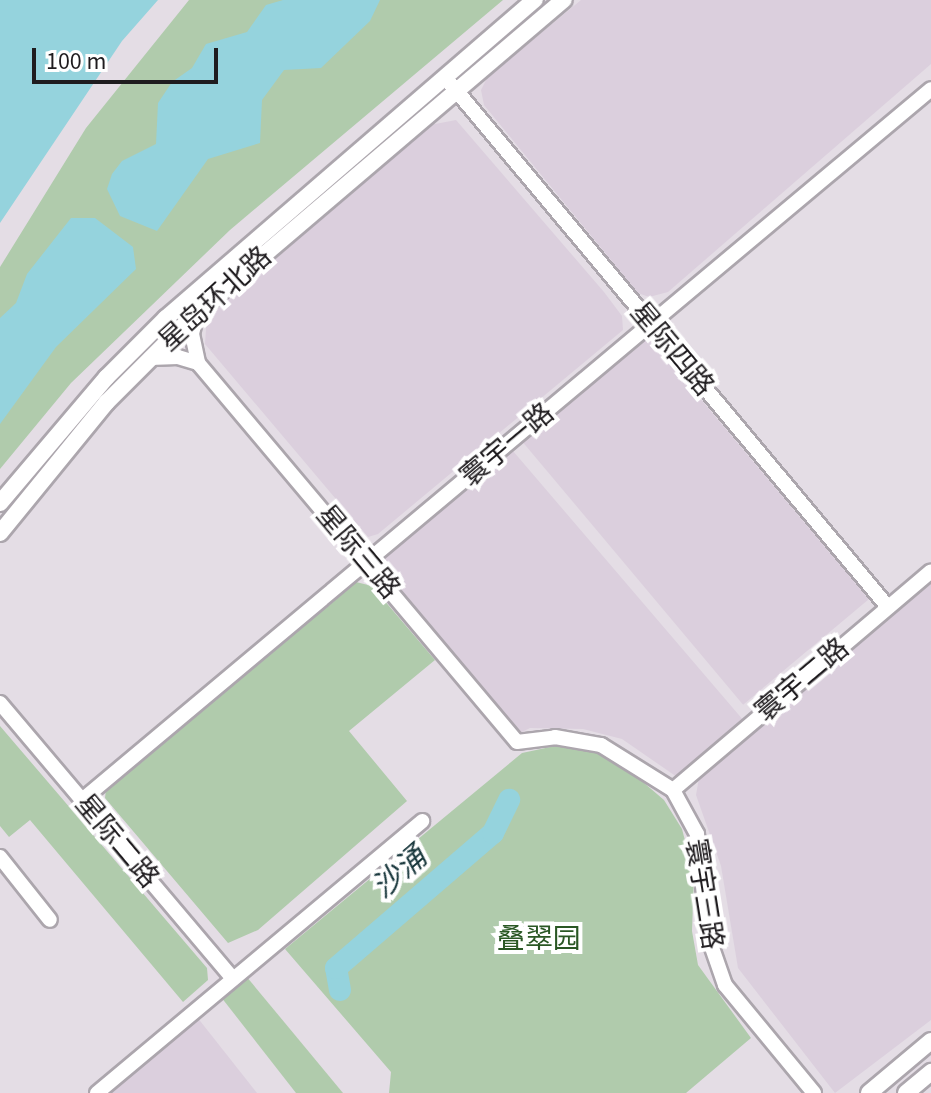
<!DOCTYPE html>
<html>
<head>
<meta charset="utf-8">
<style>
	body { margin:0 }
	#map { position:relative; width:931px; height:1093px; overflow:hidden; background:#e4dde5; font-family:"Source Sans 3","Noto Sans SC",sans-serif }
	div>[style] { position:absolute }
	.built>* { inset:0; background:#dbcfdd; transform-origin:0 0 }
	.green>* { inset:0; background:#b0cbac }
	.water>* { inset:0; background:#95d3dd }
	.river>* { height:22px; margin:-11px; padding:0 11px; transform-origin:11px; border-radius:11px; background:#95d3dd }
	.roads { filter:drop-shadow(2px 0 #aca6ad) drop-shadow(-2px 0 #aca6ad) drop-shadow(0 2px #aca6ad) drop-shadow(0 -2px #aca6ad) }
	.minor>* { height:14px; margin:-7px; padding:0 7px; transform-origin:7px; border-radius:7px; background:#fff }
	.major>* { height:16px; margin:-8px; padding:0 8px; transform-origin:8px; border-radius:8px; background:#fff }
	span { translate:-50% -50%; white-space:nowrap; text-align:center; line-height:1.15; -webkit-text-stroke:8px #fff; paint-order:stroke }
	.street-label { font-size:28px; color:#1f1c1f }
	.park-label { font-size:28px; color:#2a5724 }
	.water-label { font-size:30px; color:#17363b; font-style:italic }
	.scale { position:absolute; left:32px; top:48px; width:186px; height:36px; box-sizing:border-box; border:4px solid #1f1c1f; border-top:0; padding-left:10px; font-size:24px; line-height:28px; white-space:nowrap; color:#1f1c1f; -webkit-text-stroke:6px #fff; paint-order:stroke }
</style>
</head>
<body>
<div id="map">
	<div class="built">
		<i style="clip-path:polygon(581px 0,931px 0,931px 64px,668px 292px,649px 297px,638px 293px,484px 105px,481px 90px,487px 78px)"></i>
		<i style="clip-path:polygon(456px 120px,604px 292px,622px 316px,623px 330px,378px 534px,368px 537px,205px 344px,207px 315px,430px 125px)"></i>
		<i style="left:647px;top:335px;width:345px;height:164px;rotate:50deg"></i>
		<i style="clip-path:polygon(513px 451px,744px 721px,677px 777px,622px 739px,583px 729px,530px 728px,518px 734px,377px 565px)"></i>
		<i style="clip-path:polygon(931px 583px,931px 1020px,835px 1093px,738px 968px,721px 866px,696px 795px,699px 778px)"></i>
		<i style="clip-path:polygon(197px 1017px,257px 1093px,107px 1093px)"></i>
	</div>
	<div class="green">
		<i style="clip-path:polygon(189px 0,503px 0,230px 230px,71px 383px,0 469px,0 267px,86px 128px)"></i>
		<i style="clip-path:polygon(352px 581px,372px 586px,435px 660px,349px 731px,407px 801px,258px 930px,228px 943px,105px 798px,106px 789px)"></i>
		<i style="clip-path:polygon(0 726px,207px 968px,208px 980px,183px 1002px,30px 820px,9px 837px,0 826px)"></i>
		<i style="clip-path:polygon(569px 743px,616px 759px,664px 800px,682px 829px,694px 875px,692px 931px,698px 965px,751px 1038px,686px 1093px,389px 1093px,391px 1072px,285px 949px,522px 753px)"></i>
		<i style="clip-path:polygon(246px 976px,343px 1093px,296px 1093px,221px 997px)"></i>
	</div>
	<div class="water">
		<i style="clip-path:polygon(0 0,158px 0,122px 41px,0 223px)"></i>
		<i style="clip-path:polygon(283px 0,380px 0,370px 21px,321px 68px,284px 70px,262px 100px,260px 143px,208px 159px,157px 231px,120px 216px,107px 189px,112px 174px,122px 161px,156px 144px,158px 103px,172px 82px,192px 68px,206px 44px,247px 32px,266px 5px)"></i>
		<i style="clip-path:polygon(71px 218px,95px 218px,133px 247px,136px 269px,56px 347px,0 424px,0 318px,16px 303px,27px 274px)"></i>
	</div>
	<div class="river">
		<i style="left:340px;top:990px;width:22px;rotate:-100deg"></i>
		<i style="left:336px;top:968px;width:207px;rotate:-40.7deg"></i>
		<i style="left:493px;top:833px;width:37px;rotate:-64deg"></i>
	</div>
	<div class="roads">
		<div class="minor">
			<i style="left:450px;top:83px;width:683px;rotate:50.11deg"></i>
			<i style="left:198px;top:311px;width:24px;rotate:105deg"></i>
			<i style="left:192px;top:334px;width:30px;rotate:78deg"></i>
			<i style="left:198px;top:363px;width:495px;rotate:49.9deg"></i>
			<i style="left:517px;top:742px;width:38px;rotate:-7deg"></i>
			<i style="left:555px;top:737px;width:47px;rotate:9.9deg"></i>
			<i style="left:601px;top:745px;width:85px;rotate:32deg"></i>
			<i style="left:673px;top:790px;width:50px;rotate:61.4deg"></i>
			<i style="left:697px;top:834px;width:106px;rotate:83.5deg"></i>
			<i style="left:709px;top:939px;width:49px;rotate:70.8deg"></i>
			<i style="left:725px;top:985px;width:140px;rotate:50.5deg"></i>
			<i style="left:150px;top:358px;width:28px;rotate:-2deg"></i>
			<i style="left:178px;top:357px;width:21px;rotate:17deg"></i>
			<i style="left:0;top:703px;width:361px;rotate:49.8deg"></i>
			<i style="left:673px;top:790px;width:338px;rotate:-40.3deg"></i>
			<i style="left:82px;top:800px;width:1107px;rotate:-39.94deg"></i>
			<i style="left:0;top:857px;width:80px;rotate:51.6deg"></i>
			<i style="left:97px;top:1093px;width:424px;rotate:-39.9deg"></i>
		</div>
		<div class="major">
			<i style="left:0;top:503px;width:165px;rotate:-49.7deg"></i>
			<i style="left:107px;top:377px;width:83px;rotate:-45deg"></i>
			<i style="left:166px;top:318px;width:487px;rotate:-40.8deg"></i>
			<i style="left:0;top:533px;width:169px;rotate:-50.8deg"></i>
			<i style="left:107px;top:402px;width:129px;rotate:-45deg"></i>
			<i style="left:198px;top:311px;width:480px;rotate:-40.4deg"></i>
			<i style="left:869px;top:1093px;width:81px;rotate:-40deg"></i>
			<i style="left:906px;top:1093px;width:33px;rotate:-40deg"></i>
		</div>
	</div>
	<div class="street-label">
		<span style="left:215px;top:299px;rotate:-42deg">星岛环北路</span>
		<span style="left:672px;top:349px;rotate:50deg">星际四路</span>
		<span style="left:507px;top:445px;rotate:-40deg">寰宇一路</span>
		<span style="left:358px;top:552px;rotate:50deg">星际三路</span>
		<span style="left:802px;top:680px;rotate:-40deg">寰宇二路</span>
		<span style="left:117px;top:841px;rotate:50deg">星际二路</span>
		<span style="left:704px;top:894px;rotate:81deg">寰宇三路</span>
	</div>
	<div class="park-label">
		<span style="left:539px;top:939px">叠翠园</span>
	</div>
	<div class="water-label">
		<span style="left:400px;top:873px;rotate:-41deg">沙涌</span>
	</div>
	<div class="scale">100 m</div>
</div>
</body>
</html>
